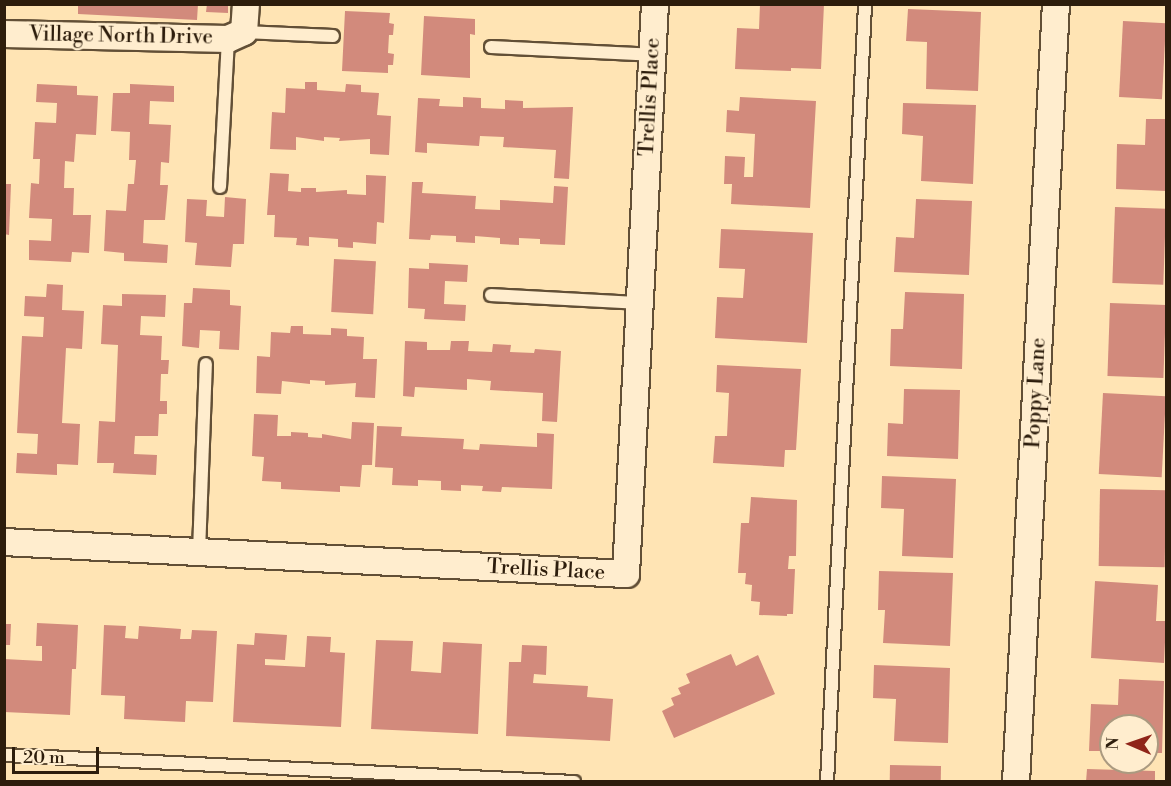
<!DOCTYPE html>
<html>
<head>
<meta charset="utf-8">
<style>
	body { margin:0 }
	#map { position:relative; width:1171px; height:786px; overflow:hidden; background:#ffe4b4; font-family:"Libre Bodoni",serif }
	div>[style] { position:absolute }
	.building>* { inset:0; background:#d28a7c; transform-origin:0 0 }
	.roads { filter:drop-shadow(2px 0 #624f36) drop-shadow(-2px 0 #624f36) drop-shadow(0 2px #624f36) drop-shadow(0 -2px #624f36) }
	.lane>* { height:12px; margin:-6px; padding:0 6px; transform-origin:6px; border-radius:6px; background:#ffedce }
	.street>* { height:26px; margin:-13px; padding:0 13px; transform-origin:13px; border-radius:13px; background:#ffedce }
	span { translate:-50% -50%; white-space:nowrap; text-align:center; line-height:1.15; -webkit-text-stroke:4.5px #ffedce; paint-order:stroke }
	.street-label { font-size:21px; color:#2d1d0c }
	.frame { position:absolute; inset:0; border:6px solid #2d1d0c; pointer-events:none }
	.north { position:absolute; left:1099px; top:714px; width:60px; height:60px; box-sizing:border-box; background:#ffedce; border:2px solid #ab9a80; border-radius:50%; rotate:272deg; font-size:16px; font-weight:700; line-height:24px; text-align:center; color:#2d1d0c }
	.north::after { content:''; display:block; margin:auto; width:21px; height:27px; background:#8f2418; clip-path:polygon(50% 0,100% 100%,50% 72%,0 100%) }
	.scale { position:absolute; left:12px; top:747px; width:87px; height:27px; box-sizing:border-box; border:3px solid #2d1d0c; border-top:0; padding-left:8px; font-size:18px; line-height:21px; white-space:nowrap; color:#2d1d0c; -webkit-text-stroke:4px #ffedce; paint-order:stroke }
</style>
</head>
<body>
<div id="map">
	<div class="building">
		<i style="clip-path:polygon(78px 4px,198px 4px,197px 20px,78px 14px)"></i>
		<i style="clip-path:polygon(207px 4px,228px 4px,228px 13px,206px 12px)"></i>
		<i style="clip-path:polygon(760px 4px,824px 4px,821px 69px,791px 68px,791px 71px,735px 69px,737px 28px,759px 29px)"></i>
		<i style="clip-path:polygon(908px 9px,981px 12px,978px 91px,926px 89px,927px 42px,906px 41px)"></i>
		<i style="clip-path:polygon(345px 11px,390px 13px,389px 23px,394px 24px,393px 35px,389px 35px,388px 53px,394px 54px,393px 65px,388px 65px,388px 73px,342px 71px)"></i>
		<i style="clip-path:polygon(424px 16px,475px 19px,475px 35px,470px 34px,470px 78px,421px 75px)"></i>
		<i style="left:1123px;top:21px;width:43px;height:76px;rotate:3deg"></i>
		<i style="clip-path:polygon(305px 82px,317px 82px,317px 90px,345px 92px,346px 84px,361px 85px,361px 92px,379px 93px,377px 115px,391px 116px,389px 155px,370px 154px,370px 139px,339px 141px,340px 138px,324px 137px,324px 141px,296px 137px,296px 150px,270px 149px,272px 112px,285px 113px,286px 88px,305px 89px)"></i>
		<i style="clip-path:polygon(37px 84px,77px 86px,77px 95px,98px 96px,96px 135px,76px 134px,74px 162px,65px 161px,64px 188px,74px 188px,73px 215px,91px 215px,89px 253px,72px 252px,71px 262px,29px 260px,29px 240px,51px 241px,52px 219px,29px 218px,31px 183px,39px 184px,40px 159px,33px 159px,35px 122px,56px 123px,57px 103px,36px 102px)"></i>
		<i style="clip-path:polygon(130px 84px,174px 86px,174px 102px,150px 101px,149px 124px,171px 125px,169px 163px,161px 162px,160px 185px,168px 185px,165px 220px,144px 220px,143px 243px,168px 245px,167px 263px,124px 261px,124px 253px,104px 251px,106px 210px,126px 211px,128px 184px,134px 184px,136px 160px,129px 160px,130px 132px,111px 131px,113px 93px,130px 93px)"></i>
		<i style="clip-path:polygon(463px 97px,481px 98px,481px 108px,505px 109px,505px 100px,523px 101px,523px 108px,573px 107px,569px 179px,554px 178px,556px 150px,503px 147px,504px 137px,480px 136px,479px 146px,427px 143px,427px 153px,415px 152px,418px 98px,440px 99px,439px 106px,463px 107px)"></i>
		<i style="clip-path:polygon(740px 97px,816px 101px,810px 208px,731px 204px,732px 184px,724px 184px,725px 156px,745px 157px,744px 177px,753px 177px,755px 134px,726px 132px,727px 110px,739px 111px)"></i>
		<i style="clip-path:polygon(903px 103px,976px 105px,973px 184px,921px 181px,923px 136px,902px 134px)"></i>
		<i style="clip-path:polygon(1146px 119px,1166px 119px,1166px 191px,1116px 189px,1117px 144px,1145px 145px)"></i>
		<i style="clip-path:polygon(270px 173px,289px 174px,288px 191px,301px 192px,301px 188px,316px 188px,316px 192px,347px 190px,347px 194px,366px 195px,366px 175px,386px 176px,384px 223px,377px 222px,376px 244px,353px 242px,353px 248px,338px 247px,338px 239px,309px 237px,309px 246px,296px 245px,297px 238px,274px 237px,275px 215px,267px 215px)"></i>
		<i style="clip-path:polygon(412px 182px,423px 182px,422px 193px,476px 196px,475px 209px,500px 210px,500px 200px,553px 203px,554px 186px,568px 187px,565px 245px,540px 244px,540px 239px,519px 238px,519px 245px,500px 244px,500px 238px,475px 236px,475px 243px,456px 242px,456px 236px,431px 235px,430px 240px,409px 239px)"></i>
		<i style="clip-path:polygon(4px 184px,11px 184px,9px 235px,4px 234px)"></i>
		<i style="clip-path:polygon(225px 197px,246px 199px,244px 244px,233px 244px,231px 267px,195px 265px,197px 243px,185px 242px,187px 199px,207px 200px,206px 216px,224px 217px)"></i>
		<i style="clip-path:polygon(916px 199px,972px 201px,969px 275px,894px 272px,896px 237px,914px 238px)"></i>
		<i style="left:1115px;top:207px;width:51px;height:76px;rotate:2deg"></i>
		<i style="clip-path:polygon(721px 229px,813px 233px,807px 343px,715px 338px,717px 297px,743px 298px,745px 269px,719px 268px)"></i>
		<i style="left:334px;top:259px;width:42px;height:53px;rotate:3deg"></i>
		<i style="clip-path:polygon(429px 263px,468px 265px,467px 282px,445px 281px,444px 304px,466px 305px,465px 321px,424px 319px,425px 309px,408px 308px,409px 268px,429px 269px)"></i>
		<i style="clip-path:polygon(47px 284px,63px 285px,62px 310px,84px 311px,82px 349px,66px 348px,62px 423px,80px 424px,78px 465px,57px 464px,57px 475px,16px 473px,17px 453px,37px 454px,38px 434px,17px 433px,22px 336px,43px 337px,44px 317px,24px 316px,25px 296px,46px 297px)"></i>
		<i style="clip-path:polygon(193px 288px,230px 290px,230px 305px,241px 306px,239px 350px,219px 349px,220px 331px,200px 330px,199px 348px,182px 346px,184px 303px,192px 303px)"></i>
		<i style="clip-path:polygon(905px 292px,964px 294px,962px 369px,890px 366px,891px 329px,903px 329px)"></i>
		<i style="clip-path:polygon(122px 294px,166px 295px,165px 317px,141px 316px,140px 335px,162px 336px,161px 360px,169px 360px,168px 374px,161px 374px,160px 401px,167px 401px,167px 414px,159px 414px,158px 436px,135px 436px,134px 454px,157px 455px,156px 475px,113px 473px,114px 463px,97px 463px,99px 421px,115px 422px,118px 345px,101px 344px,103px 305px,122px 306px)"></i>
		<i style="left:1110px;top:303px;width:56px;height:73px;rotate:2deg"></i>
		<i style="clip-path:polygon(291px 326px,303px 326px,303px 334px,331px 335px,331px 328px,347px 329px,347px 336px,364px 337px,363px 359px,377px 359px,375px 398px,355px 397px,356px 383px,325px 385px,325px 381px,310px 380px,310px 384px,282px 381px,281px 394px,256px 393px,257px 356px,270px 357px,271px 332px,290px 333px)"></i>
		<i style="clip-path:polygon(405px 341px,427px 342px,427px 350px,450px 350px,451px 341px,469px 341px,468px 351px,492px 352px,493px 344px,511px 345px,510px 352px,534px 353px,535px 349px,561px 351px,557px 422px,542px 421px,543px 393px,490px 390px,491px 381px,467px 379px,467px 390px,415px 387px,414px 397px,403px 396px)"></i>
		<i style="clip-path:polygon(717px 365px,801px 369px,796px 450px,785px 450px,784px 467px,713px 463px,715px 436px,727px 436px,729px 393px,716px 392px)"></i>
		<i style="clip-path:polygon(904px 389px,960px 390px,958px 459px,887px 456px,888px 423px,903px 424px)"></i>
		<i style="left:1103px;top:393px;width:63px;height:81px;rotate:3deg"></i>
		<i style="clip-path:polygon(254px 414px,278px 415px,277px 436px,291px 436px,291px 432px,308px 433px,308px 437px,322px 438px,322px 434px,351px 439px,352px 422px,374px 423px,372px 465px,362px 465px,360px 487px,340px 486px,340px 492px,281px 489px,281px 482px,262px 481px,264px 457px,252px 456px)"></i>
		<i style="clip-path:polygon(377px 426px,402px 427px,401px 436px,464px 439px,463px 449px,479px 450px,480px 444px,537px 447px,537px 433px,554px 434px,552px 489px,502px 487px,501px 492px,482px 491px,483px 486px,461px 485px,461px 491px,441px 490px,441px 481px,418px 480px,418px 486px,392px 485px,393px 468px,375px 467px)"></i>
		<i style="clip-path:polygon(882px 476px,956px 479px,953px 558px,902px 556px,904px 509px,881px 508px)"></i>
		<i style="left:1100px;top:489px;width:66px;height:77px;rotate:1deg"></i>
		<i style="clip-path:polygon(751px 497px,797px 500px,796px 556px,789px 556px,788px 569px,795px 569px,793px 614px,787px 614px,787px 616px,759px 615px,760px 602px,751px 601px,752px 585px,745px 584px,746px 573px,738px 573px,741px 523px,749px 523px)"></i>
		<i style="clip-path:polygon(879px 571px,953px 573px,950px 646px,883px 643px,885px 610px,878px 610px)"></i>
		<i style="clip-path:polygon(1095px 581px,1158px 585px,1156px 621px,1166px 621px,1164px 663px,1091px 658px)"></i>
		<i style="clip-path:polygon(37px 623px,78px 625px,76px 669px,72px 669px,70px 715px,4px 712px,4px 659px,42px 661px,42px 646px,36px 646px)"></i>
		<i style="clip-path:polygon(4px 624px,11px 624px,10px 645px,4px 645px)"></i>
		<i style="clip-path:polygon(104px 625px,126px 626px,125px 638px,138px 639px,139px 626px,181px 629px,180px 639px,191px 639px,192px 630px,217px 631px,213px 702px,186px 701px,185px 722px,124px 719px,125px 696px,101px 695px)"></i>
		<i style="clip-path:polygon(255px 633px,287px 635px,285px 660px,265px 659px,265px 665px,305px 667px,307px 636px,331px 637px,330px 652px,345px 653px,341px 727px,233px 722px,237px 644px,254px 645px)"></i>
		<i style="clip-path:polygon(376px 640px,413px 641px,411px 671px,441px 673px,443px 642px,482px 644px,478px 734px,371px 729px)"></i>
		<i style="clip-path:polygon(522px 645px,547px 646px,546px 675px,534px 674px,533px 683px,588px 686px,587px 697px,613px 699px,610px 741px,506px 736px,509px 662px,521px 662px)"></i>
		<i style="clip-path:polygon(731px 654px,736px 666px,758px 655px,775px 694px,674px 738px,662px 711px,674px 705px,671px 698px,681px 694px,678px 688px,690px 683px,686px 674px)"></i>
		<i style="clip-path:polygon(874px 665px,950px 668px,948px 743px,894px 741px,896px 699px,873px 698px)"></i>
		<i style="clip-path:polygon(1119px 679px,1164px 681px,1162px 753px,1147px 753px,1147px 726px,1111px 726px,1111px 751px,1089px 751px,1091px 704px,1118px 705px)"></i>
		<i style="left:890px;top:765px;width:51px;height:17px;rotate:1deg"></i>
		<i style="clip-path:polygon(1087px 769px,1155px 771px,1155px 782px,1086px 782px)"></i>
	</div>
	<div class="roads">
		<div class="lane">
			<i style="left:244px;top:32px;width:89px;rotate:2.6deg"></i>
			<i style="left:491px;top:47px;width:161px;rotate:2.8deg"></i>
			<i style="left:220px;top:187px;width:148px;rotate:-86.9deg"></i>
			<i style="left:491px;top:295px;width:149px;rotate:3.1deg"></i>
			<i style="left:199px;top:552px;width:188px;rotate:-87.9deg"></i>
			<i style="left:4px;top:755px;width:571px;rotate:2.71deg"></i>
			<i style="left:827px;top:782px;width:779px;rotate:-87.2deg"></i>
		</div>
		<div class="street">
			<i style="left:4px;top:34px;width:224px;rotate:1.3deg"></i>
			<i style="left:228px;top:39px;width:17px;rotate:-24deg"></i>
			<i style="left:244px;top:32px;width:28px;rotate:-86deg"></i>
			<i style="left:4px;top:542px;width:623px;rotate:2.95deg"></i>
			<i style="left:626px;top:574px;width:571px;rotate:-87.09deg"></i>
			<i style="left:1016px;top:782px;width:779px;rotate:-87.06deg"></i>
		</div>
	</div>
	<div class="street-label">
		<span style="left:121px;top:36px;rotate:1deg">Village North Drive</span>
		<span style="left:650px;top:97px;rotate:-87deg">Trellis Place</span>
		<span style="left:1036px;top:393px;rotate:-87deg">Poppy Lane</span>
		<span style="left:546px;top:570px;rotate:3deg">Trellis Place</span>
	</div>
	<div class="frame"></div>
	<div class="north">N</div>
	<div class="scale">20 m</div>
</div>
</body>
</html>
